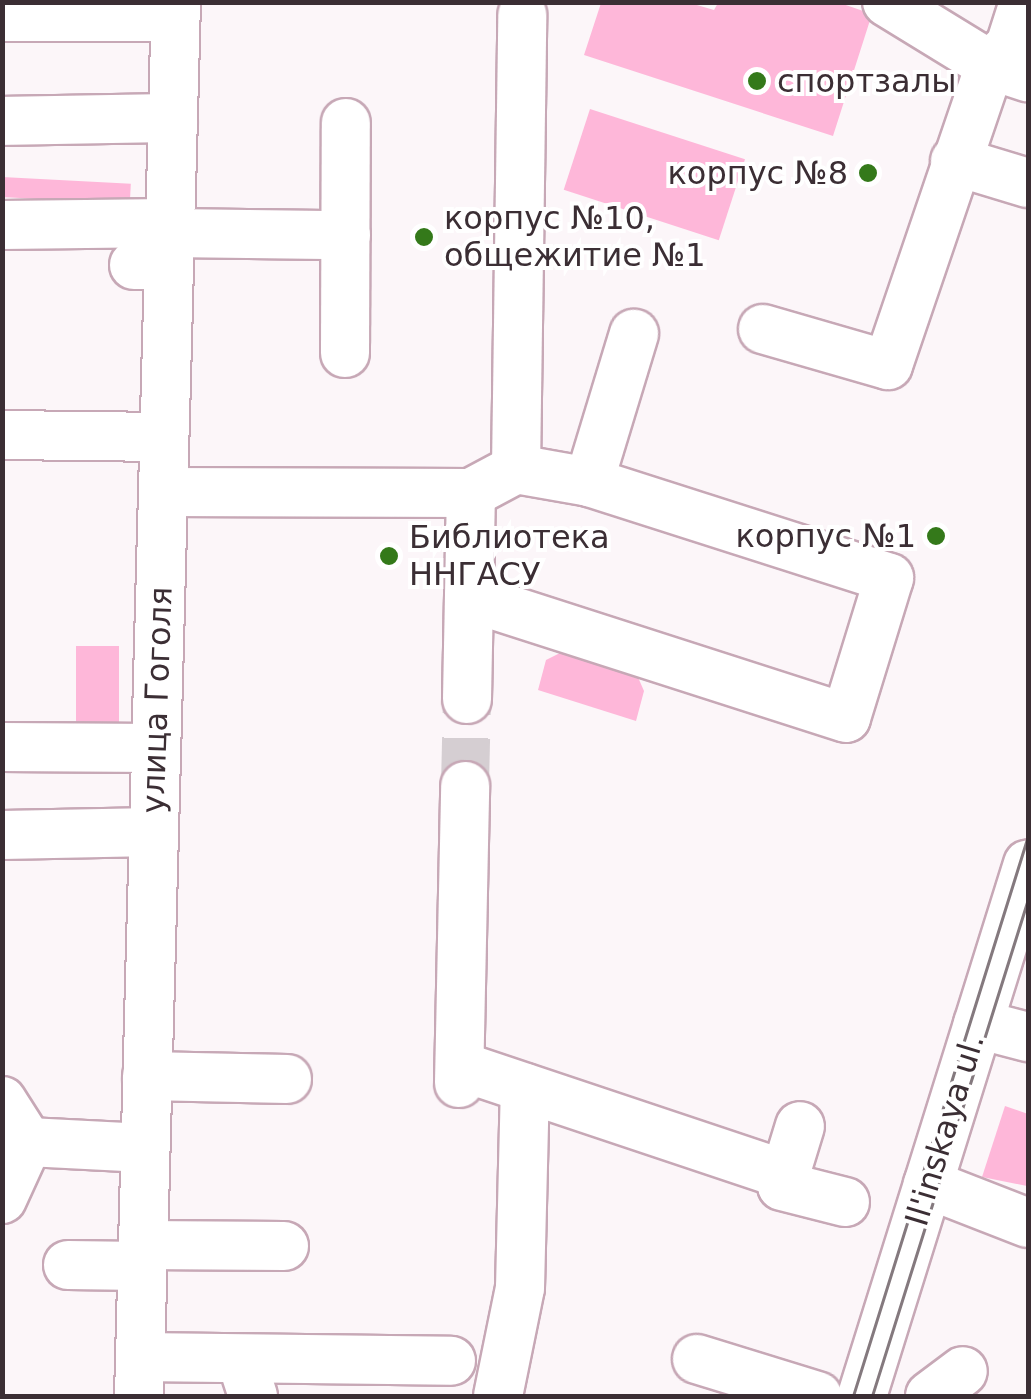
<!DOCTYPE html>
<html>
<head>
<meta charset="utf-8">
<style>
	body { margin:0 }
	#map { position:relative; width:1031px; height:1399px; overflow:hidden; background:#fcf6f9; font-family:"DejaVu Sans",sans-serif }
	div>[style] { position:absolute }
	.green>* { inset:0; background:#feb7d9; transform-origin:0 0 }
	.minor-tunnel>* { height:48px; margin-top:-24px; transform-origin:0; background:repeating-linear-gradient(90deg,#d5ced2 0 48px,transparent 0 72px) }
	.roads { filter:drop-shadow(2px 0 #c7a8b6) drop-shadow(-2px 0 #c7a8b6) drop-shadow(0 2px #c7a8b6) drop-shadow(0 -2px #c7a8b6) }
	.minor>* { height:48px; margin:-24px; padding:0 24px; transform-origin:24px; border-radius:24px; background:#fff }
	.tram>* { height:2.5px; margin:-1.25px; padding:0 1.25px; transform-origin:1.25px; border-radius:1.25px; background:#84797e }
	.dots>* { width:28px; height:28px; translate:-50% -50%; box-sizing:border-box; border:5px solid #fff; border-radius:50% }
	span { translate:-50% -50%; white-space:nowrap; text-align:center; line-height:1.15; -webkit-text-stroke:8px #fff; paint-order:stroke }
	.poi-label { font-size:32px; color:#3b2e34 }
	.left { translate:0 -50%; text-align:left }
	.right { translate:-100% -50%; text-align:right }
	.street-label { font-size:32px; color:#3b2e34 }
	.frame { position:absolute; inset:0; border:5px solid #3b2e34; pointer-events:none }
</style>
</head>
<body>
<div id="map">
	<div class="green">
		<i style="clip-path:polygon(837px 2px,872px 14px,833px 136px,584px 55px,601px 3px,690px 3px,714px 10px,718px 3px)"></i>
		<i style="left:590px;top:109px;width:163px;height:85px;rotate:18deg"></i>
		<i style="left:2px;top:177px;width:129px;height:20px;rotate:3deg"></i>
		<i style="left:76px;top:646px;width:43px;height:92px"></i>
		<i style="clip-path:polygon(562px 652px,637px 675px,644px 691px,636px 721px,538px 690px,546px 660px)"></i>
		<i style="clip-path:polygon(1005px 1106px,1028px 1114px,1027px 1186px,982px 1177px)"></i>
	</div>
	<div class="minor-tunnel">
		<i style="left:465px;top:786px;width:87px;rotate:-88.7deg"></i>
	</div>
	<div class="roads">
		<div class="minor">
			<i style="left:887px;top:2px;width:121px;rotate:31.5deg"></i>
			<i style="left:990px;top:65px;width:40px;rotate:18deg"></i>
			<i style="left:2px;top:17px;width:173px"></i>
			<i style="left:2px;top:121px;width:171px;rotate:-1deg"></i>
			<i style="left:955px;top:161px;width:76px;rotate:16.8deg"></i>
			<i style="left:2px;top:225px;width:168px;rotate:-0.7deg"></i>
			<i style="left:134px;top:265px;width:16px"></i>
			<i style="left:150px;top:265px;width:38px;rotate:-58deg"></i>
			<i style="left:170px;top:233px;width:176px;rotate:0.7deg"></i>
			<i style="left:763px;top:329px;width:130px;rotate:16.1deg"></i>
			<i style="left:888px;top:365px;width:317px;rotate:-71.2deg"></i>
			<i style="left:990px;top:65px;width:28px;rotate:-44deg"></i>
			<i style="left:1010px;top:46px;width:46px;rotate:-72.3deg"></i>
			<i style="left:345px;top:353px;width:230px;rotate:-89.8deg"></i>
			<i style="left:2px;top:435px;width:162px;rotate:0.7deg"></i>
			<i style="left:516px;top:469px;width:454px;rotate:-89.2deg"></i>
			<i style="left:589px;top:482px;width:155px;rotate:-73.1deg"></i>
			<i style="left:163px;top:492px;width:308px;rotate:0.2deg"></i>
			<i style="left:471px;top:493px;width:51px;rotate:-28.1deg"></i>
			<i style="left:516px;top:469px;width:74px;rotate:10.1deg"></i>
			<i style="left:589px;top:482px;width:315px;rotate:17.7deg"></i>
			<i style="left:889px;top:578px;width:146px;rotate:107.1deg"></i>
			<i style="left:846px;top:718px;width:396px;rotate:-162.2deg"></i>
			<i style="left:467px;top:699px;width:206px;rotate:-88.9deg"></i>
			<i style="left:2px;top:747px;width:154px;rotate:0.4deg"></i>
			<i style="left:2px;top:835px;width:152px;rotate:-1.1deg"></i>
			<i style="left:978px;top:1024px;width:52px;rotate:14.6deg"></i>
			<i style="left:460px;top:1066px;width:343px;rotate:18.5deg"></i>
			<i style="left:785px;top:1175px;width:51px;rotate:-73deg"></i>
			<i style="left:147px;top:1076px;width:140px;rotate:1.2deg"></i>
			<i style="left:459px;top:1083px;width:297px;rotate:-88.8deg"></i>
			<i style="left:2px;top:1101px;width:49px;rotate:57.6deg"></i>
			<i style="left:28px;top:1142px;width:117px;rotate:2.9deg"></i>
			<i style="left:785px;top:1175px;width:11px;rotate:105deg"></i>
			<i style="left:782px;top:1186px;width:65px;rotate:14.3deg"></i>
			<i style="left:928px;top:1184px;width:107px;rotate:21.3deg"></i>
			<i style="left:2px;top:1199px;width:63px;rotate:-65.5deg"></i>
			<i style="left:143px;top:1245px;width:141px;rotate:0.4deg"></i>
			<i style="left:68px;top:1265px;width:74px;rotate:0.8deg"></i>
			<i style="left:140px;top:1357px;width:311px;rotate:0.7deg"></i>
			<i style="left:241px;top:1359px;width:39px;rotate:72deg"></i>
			<i style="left:697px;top:1359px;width:126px;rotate:17.1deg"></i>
			<i style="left:139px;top:1396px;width:1394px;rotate:-88.48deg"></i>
			<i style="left:498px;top:1396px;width:110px;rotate:-78.5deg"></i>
			<i style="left:520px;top:1288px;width:200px;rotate:-88.6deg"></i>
			<i style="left:862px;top:1396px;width:557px;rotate:-72.67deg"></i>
			<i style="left:930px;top:1396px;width:41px;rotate:-37.1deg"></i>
		</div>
	</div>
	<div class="tram">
		<i style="left:853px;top:1396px;width:587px;rotate:-72.65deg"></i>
		<i style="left:872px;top:1396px;width:521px;rotate:-72.57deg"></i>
	</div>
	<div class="dots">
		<i style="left:757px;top:81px;background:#34791a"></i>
		<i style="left:868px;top:173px;background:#34791a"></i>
		<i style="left:424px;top:237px;background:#34791a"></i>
		<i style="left:936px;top:536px;background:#34791a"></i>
		<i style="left:389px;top:556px;background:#34791a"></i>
	</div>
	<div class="poi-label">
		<span class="left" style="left:777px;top:81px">спортзалы</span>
		<span class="right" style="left:848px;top:173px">корпус №8</span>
		<span class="left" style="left:444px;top:237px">корпус №10,<br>общежитие №1</span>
		<span class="right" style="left:916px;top:536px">корпус №1</span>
		<span class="left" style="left:409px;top:556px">Библиотека<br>ННГАСУ</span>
	</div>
	<div class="street-label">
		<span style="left:157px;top:700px;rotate:-88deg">улица Гоголя</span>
		<span style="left:945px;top:1130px;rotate:-73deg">Il'inskaya ul.</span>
	</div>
	<div class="frame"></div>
</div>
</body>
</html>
